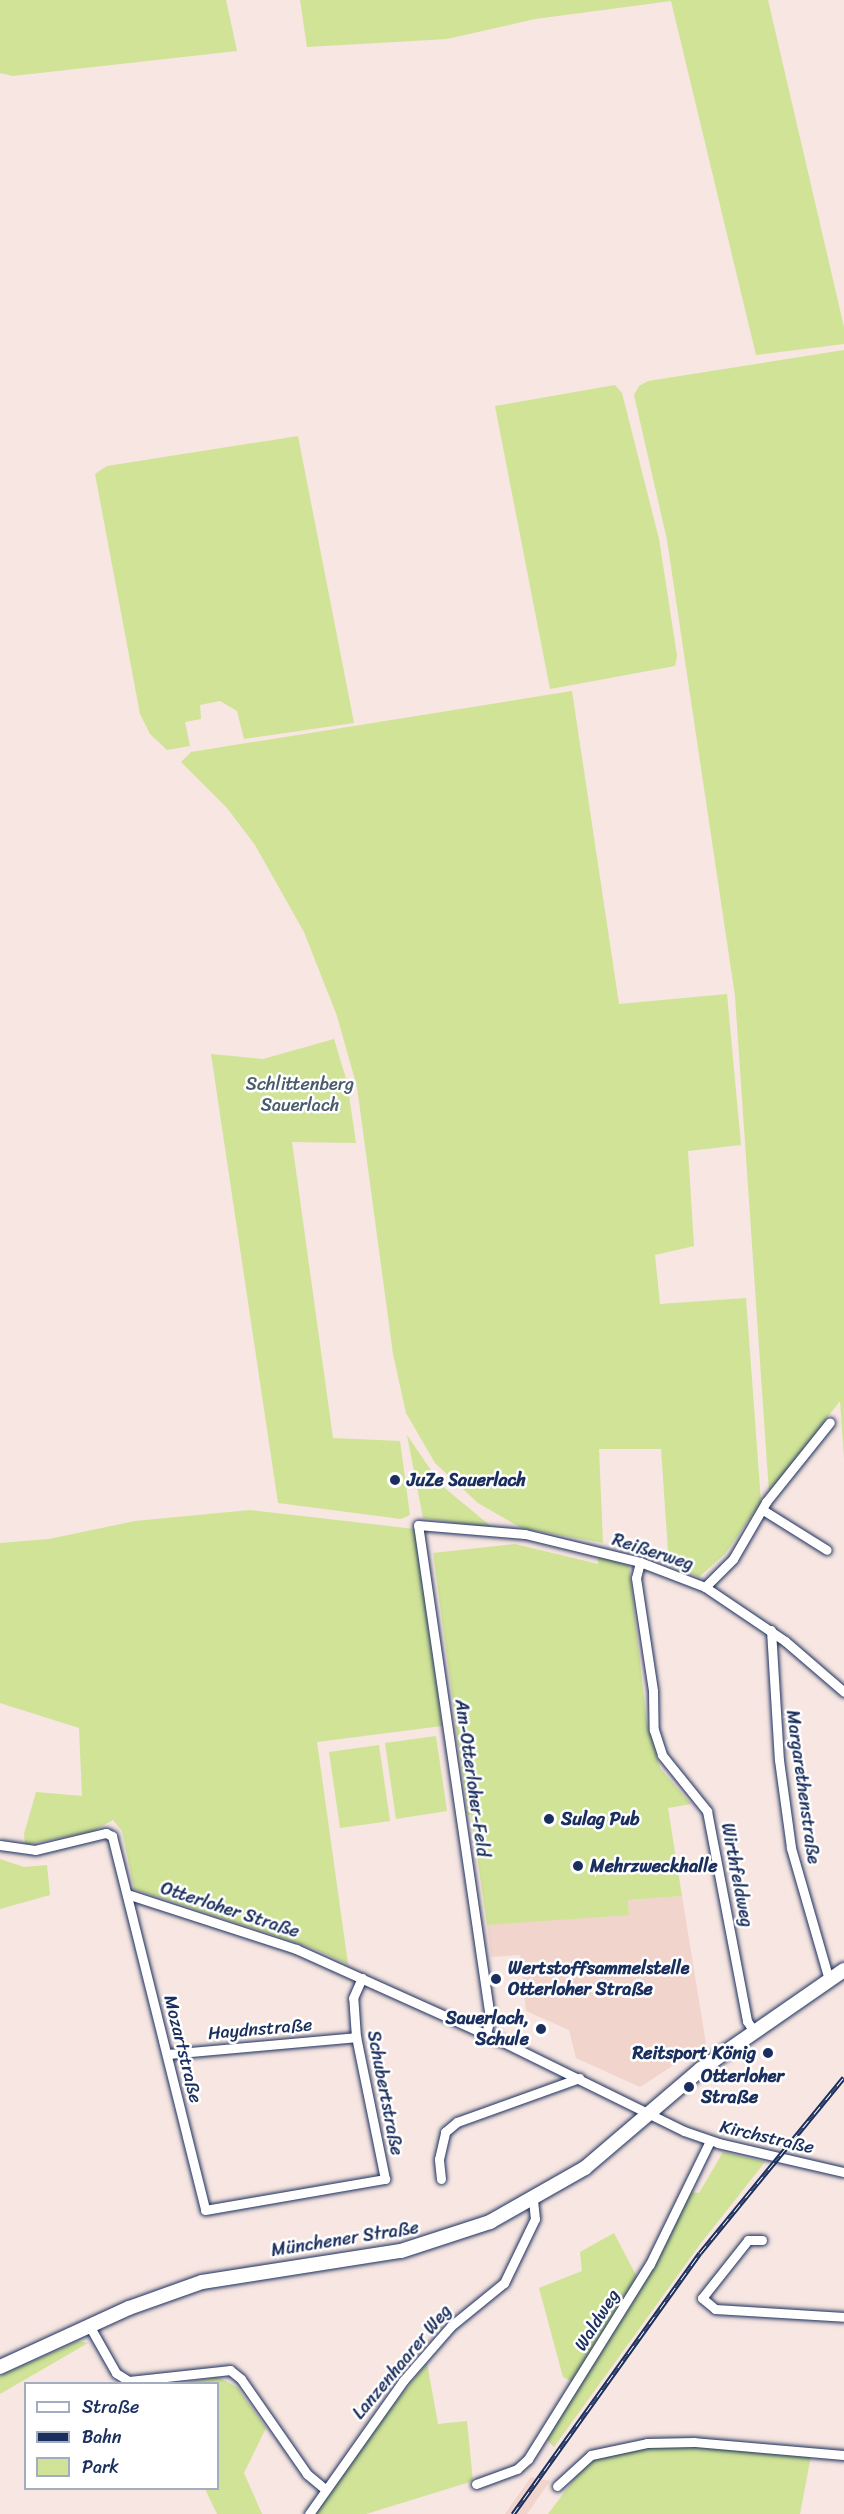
<!DOCTYPE html>
<html>
<head>
<meta charset="utf-8">
<style>
	body { margin:0 }
	#map { position:relative; width:844px; height:2514px; overflow:hidden; background:#f7e6e1; font-family:Sriracha,sans-serif }
	div>[style] { position:absolute }
	.built>* { inset:0; background:#f1d4cc }
	.green>* { inset:0; background:#d0e397 }
	.roads { filter:drop-shadow(0 0 2px #1b2f5e) drop-shadow(0 0 2px #1b2f5e) }
	.street>* { height:9px; margin:-4.5px; padding:0 4.5px; transform-origin:4.5px; border-radius:4.5px; background:#fff }
	.secondary>* { height:14px; margin:-7px; padding:0 7px; transform-origin:7px; border-radius:7px; background:#fff }
	.rail>* { height:5px; margin-top:-2.5px; transform-origin:0; background:repeating-linear-gradient(90deg,#fff 0 9px,#1b2f5e 0 18px); box-sizing:border-box; border-block:2px solid #1b2f5e }
	.dots>* { width:16px; height:16px; translate:-50% -50%; box-sizing:border-box; border:3px solid #fff; border-radius:50% }
	span { translate:-50% -50%; white-space:nowrap; text-align:center; line-height:1.15; -webkit-text-stroke:5px #fff; paint-order:stroke }
	.park-label { font-size:18px; color:#485c6c }
	.poi-label { font-size:18px; color:#1b2f5e; font-weight:700 }
	.left { translate:0 -50%; text-align:left }
	.right { translate:-100% -50%; text-align:right }
	.street-label { font-size:18px; color:#1b2f5e }
	.legend { position:absolute; left:24px; top:2382px; width:195px; height:108px; box-sizing:border-box; background:#fff; border:2px solid #a4acbf; margin:0; padding:8px 10px; list-style:none; font-size:18px; color:#1b2f5e }
	.legend li { display:flex; align-items:center; gap:12px; height:30px }
	.legend b { width:30px; border:2px solid #a4acbf }
</style>
</head>
<body>
<div id="map">
	<div class="built">
		<div style="clip-path:polygon(682px 1896px,706px 2044px,640px 2087px,576px 2058px,569px 2030px,526px 2011px,520px 1955px,491px 1957px,487px 1925px,629px 1914px,628px 1900px)"></div>
		<div style="clip-path:polygon(531px 2477px,550px 2481px,527px 2514px,505px 2514px)"></div>
	</div>
	<div class="green">
		<div style="clip-path:polygon(0 0,226px 0,237px 51px,13px 76px,0 73px)"></div>
		<div style="clip-path:polygon(300px 0,768px 0,844px 327px,844px 344px,756px 355px,671px 1px,535px 19px,447px 39px,307px 47px)"></div>
		<div style="clip-path:polygon(844px 350px,844px 1459px,840px 1401px,769px 1493px,735px 996px,667px 540px,634px 395px,639px 386px,648px 381px)"></div>
		<div style="clip-path:polygon(615px 385px,622px 393px,659px 539px,677px 656px,675px 666px,550px 689px,495px 406px)"></div>
		<div style="clip-path:polygon(298px 436px,354px 723px,244px 739px,237px 711px,220px 701px,200px 705px,201px 719px,185px 722px,190px 746px,167px 750px,150px 734px,140px 714px,95px 474px,107px 466px)"></div>
		<div style="clip-path:polygon(572px 691px,619px 1004px,727px 994px,741px 1145px,688px 1151px,694px 1246px,655px 1255px,660px 1304px,746px 1298px,761px 1502px,725px 1554px,699px 1577px,669px 1565px,661px 1449px,599px 1449px,603px 1543px,521px 1528px,478px 1503px,435px 1463px,406px 1413px,393px 1354px,357px 1087px,337px 1016px,304px 932px,255px 845px,227px 808px,181px 762px,191px 752px)"></div>
		<div style="clip-path:polygon(334px 1039px,347px 1082px,356px 1143px,292px 1142px,333px 1438px,400px 1441px,410px 1515px,401px 1519px,278px 1503px,211px 1054px,263px 1059px)"></div>
		<div style="clip-path:polygon(407px 1435px,441px 1485px,493px 1528px,423px 1518px)"></div>
		<div style="clip-path:polygon(250px 1510px,415px 1529px,442px 1726px,317px 1742px,348px 1964px,312px 1948px,134px 1889px,122px 1831px,113px 1820px,93px 1831px,25px 1845px,24px 1834px,36px 1792px,82px 1796px,79px 1728px,0 1703px,0 1543px,49px 1539px,135px 1521px)"></div>
		<div style="clip-path:polygon(515px 1544px,598px 1564px,598px 1556px,629px 1566px,647px 1723px,660px 1768px,691px 1804px,668px 1808px,682px 1896px,628px 1900px,629px 1915px,487px 1925px,471px 1815px,468px 1815px,433px 1553px)"></div>
		<div style="clip-path:polygon(436px 1736px,447px 1811px,396px 1819px,385px 1743px)"></div>
		<div style="clip-path:polygon(379px 1745px,390px 1821px,340px 1828px,329px 1752px)"></div>
		<div style="clip-path:polygon(0 1859px,24px 1867px,47px 1865px,50px 1895px,0 1909px)"></div>
		<div style="clip-path:polygon(723px 2152px,765px 2162px,701px 2243px,554px 2447px,547px 2440px,672px 2231px,690px 2192px,699px 2193px)"></div>
		<div style="clip-path:polygon(614px 2233px,637px 2277px,573px 2382px,563px 2377px,539px 2288px,582px 2271px,580px 2252px)"></div>
		<div style="clip-path:polygon(78px 2341px,88px 2343px,0 2394px,0 2376px)"></div>
		<div style="clip-path:polygon(427px 2363px,438px 2424px,467px 2421px,473px 2481px,366px 2514px,312px 2514px,354px 2454px)"></div>
		<div style="clip-path:polygon(218px 2377px,237px 2387px,266px 2428px,244px 2473px,262px 2514px,217px 2514px,205px 2489px,218px 2488px,218px 2384px,180px 2383px)"></div>
		<div style="clip-path:polygon(688px 2446px,811px 2456px,800px 2514px,548px 2514px,587px 2462px,637px 2448px)"></div>
	</div>
	<div class="roads">
		<div class="street">
			<div style="left:763px;top:1510px;width:75px;rotate:32deg"></div>
			<div style="left:640px;top:1562px;width:16px;rotate:104deg"></div>
			<div style="left:636px;top:1578px;width:114px;rotate:81.4deg"></div>
			<div style="left:653px;top:1691px;width:39px;rotate:89deg"></div>
			<div style="left:654px;top:1730px;width:26px;rotate:72deg"></div>
			<div style="left:662px;top:1755px;width:72px;rotate:51.2deg"></div>
			<div style="left:707px;top:1811px;width:214px;rotate:79.2deg"></div>
			<div style="left:747px;top:2021px;width:11px;rotate:56deg"></div>
			<div style="left:705px;top:1587px;width:40px;rotate:-45deg"></div>
			<div style="left:733px;top:1559px;width:66px;rotate:-59.9deg"></div>
			<div style="left:766px;top:1502px;width:102px;rotate:-51.3deg"></div>
			<div style="left:771px;top:1630px;width:130px;rotate:86.5deg"></div>
			<div style="left:779px;top:1760px;width:89px;rotate:82.2deg"></div>
			<div style="left:791px;top:1848px;width:137px;rotate:73.9deg"></div>
			<div style="left:0;top:1845px;width:35px;rotate:8deg"></div>
			<div style="left:35px;top:1850px;width:73px;rotate:-13.5deg"></div>
			<div style="left:106px;top:1833px;width:7px;rotate:27deg"></div>
			<div style="left:112px;top:1836px;width:385px;rotate:76deg"></div>
			<div style="left:205px;top:2210px;width:183px;rotate:-9.8deg"></div>
			<div style="left:385px;top:2179px;width:145px;rotate:-101.5deg"></div>
			<div style="left:356px;top:2037px;width:39px;rotate:-94deg"></div>
			<div style="left:353px;top:1998px;width:22px;rotate:-66deg"></div>
			<div style="left:130px;top:1895px;width:175px;rotate:18deg"></div>
			<div style="left:296px;top:1949px;width:225px;rotate:24.2deg"></div>
			<div style="left:501px;top:2041px;width:204px;rotate:26.2deg"></div>
			<div style="left:684px;top:2131px;width:36px;rotate:19deg"></div>
			<div style="left:718px;top:2143px;width:129px;rotate:13deg"></div>
			<div style="left:486px;top:2034px;width:16px;rotate:-76deg"></div>
			<div style="left:490px;top:2018px;width:498px;rotate:-98.3deg"></div>
			<div style="left:418px;top:1525px;width:107px;rotate:4.8deg"></div>
			<div style="left:525px;top:1534px;width:118px;rotate:13.7deg"></div>
			<div style="left:640px;top:1562px;width:70px;rotate:21deg"></div>
			<div style="left:705px;top:1587px;width:97px;rotate:34deg"></div>
			<div style="left:785px;top:1641px;width:78px;rotate:40.8deg"></div>
			<div style="left:167px;top:2054px;width:190px;rotate:-5.1deg"></div>
			<div style="left:441px;top:2179px;width:20px;rotate:-96deg"></div>
			<div style="left:439px;top:2159px;width:28px;rotate:-77deg"></div>
			<div style="left:445px;top:2132px;width:16px;rotate:-40deg"></div>
			<div style="left:457px;top:2122px;width:130px;rotate:-19.8deg"></div>
			<div style="left:762px;top:2240px;width:14px;rotate:180deg"></div>
			<div style="left:748px;top:2240px;width:74px;rotate:128.4deg"></div>
			<div style="left:702px;top:2298px;width:17px;rotate:40deg"></div>
			<div style="left:715px;top:2309px;width:129px;rotate:3.5deg"></div>
			<div style="left:90px;top:2327px;width:53px;rotate:60.5deg"></div>
			<div style="left:116px;top:2373px;width:15px;rotate:32deg"></div>
			<div style="left:129px;top:2381px;width:102px;rotate:-6.2deg"></div>
			<div style="left:230px;top:2370px;width:14px;rotate:39deg"></div>
			<div style="left:241px;top:2379px;width:116px;rotate:55.2deg"></div>
			<div style="left:307px;top:2474px;width:23px;rotate:40deg"></div>
			<div style="left:476px;top:2484px;width:44px;rotate:-20.1deg"></div>
			<div style="left:517px;top:2469px;width:15px;rotate:-42deg"></div>
			<div style="left:528px;top:2459px;width:230px;rotate:-58deg"></div>
			<div style="left:650px;top:2264px;width:137px;rotate:-64deg"></div>
			<div style="left:557px;top:2486px;width:46px;rotate:-42.4deg"></div>
			<div style="left:591px;top:2455px;width:57px;rotate:-12.1deg"></div>
			<div style="left:647px;top:2443px;width:47px;rotate:-1.2deg"></div>
			<div style="left:694px;top:2442px;width:151px;rotate:5deg"></div>
			<div style="left:309px;top:2514px;width:163px;rotate:-54.7deg"></div>
			<div style="left:403px;top:2381px;width:73px;rotate:-48.9deg"></div>
			<div style="left:451px;top:2326px;width:68px;rotate:-39.1deg"></div>
			<div style="left:504px;top:2283px;width:71px;rotate:-64.2deg"></div>
			<div style="left:535px;top:2219px;width:19px;rotate:-96deg"></div>
		</div>
		<div class="secondary">
			<div style="left:0;top:2367px;width:142px;rotate:-24.6deg"></div>
			<div style="left:129px;top:2308px;width:77px;rotate:-19.6deg"></div>
			<div style="left:202px;top:2282px;width:201px;rotate:-8.9deg"></div>
			<div style="left:401px;top:2251px;width:94px;rotate:-18deg"></div>
			<div style="left:490px;top:2222px;width:109px;rotate:-29.6deg"></div>
			<div style="left:585px;top:2168px;width:153px;rotate:-40.5deg"></div>
			<div style="left:701px;top:2069px;width:174px;rotate:-34.7deg"></div>
		</div>
	</div>
	<div class="rail">
		<div style="left:513px;top:2514px;width:321px;rotate:-54.4deg"></div>
		<div style="left:700px;top:2253px;width:227px;rotate:-50.7deg"></div>
	</div>
	<div class="dots">
		<div style="left:395px;top:1480px;background:#1b2f5e"></div>
		<div style="left:549px;top:1819px;background:#1b2f5e"></div>
		<div style="left:578px;top:1866px;background:#1b2f5e"></div>
		<div style="left:496px;top:1979px;background:#1b2f5e"></div>
		<div style="left:541px;top:2029px;background:#1b2f5e"></div>
		<div style="left:768px;top:2053px;background:#1b2f5e"></div>
		<div style="left:689px;top:2087px;background:#1b2f5e"></div>
	</div>
	<div class="park-label">
		<span style="left:300px;top:1095px">Schlittenberg<br>Sauerlach</span>
	</div>
	<div class="poi-label">
		<span class="left" style="left:407px;top:1480px">JuZe Sauerlach</span>
		<span class="left" style="left:561px;top:1819px">Sulag Pub</span>
		<span class="left" style="left:590px;top:1866px">Mehrzweckhalle</span>
		<span class="left" style="left:508px;top:1979px">Wertstoffsammelstelle<br>Otterloher Straße</span>
		<span class="right" style="left:529px;top:2029px">Sauerlach,<br>Schule</span>
		<span class="right" style="left:756px;top:2053px">Reitsport König</span>
		<span class="left" style="left:701px;top:2087px">Otterloher<br>Straße</span>
	</div>
	<div class="street-label">
		<span style="left:653px;top:1552px;rotate:18deg">Reißerweg</span>
		<span style="left:472px;top:1778px;rotate:82deg">Am-Otterloher-Feld</span>
		<span style="left:803px;top:1787px;rotate:82deg">Margarethenstraße</span>
		<span style="left:737px;top:1875px;rotate:79deg">Wirthfeldweg</span>
		<span style="left:230px;top:1910px;rotate:18deg">Otterloher Straße</span>
		<span style="left:260px;top:2029px;rotate:-5deg">Haydnstraße</span>
		<span style="left:183px;top:2049px;rotate:76deg">Mozartstraße</span>
		<span style="left:385px;top:2093px;rotate:79deg">Schubertstraße</span>
		<span style="left:767px;top:2137px;rotate:13deg">Kirchstraße</span>
		<span style="left:345px;top:2239px;rotate:-9deg">Münchener Straße</span>
		<span style="left:597px;top:2320px;rotate:-58deg">Waldweg</span>
		<span style="left:402px;top:2362px;rotate:-50deg">Lanzenhaarer Weg</span>
	</div>
	<ul class="legend">
	<li><b style="height:8px;background:#fff"></b>Straße</li>
	<li><b style="height:8px;background:#1b2f5e"></b>Bahn</li>
	<li><b style="height:16px;background:#d0e397"></b>Park</li>
	</ul>
</div>
</body>
</html>
